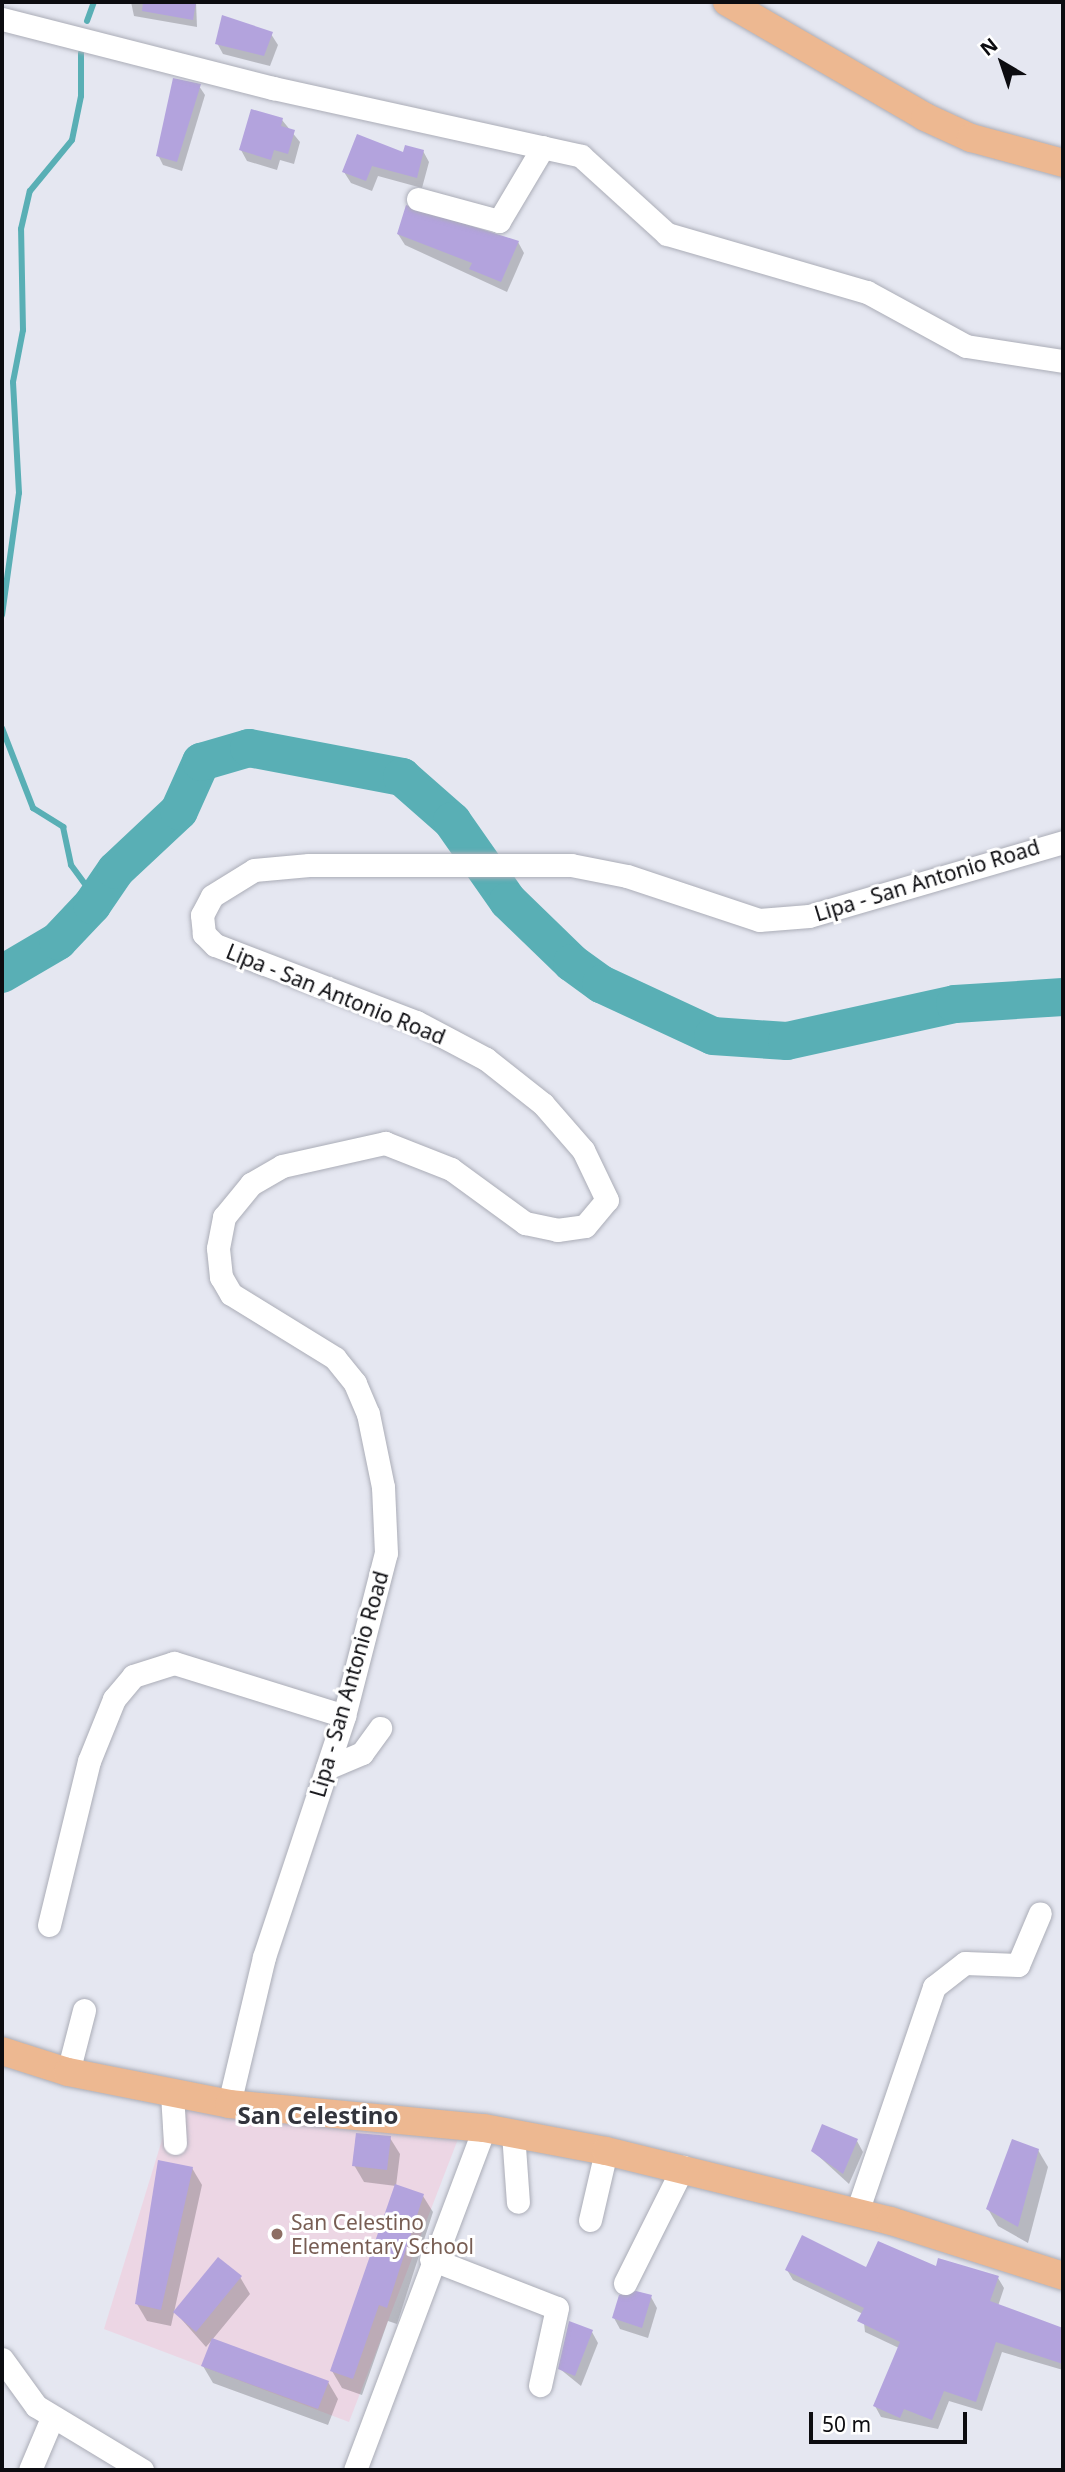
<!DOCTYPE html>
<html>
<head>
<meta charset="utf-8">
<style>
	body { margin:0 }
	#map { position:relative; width:1065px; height:2472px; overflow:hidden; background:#e5e7f1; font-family:"Noto Sans",sans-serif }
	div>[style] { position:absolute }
	.education>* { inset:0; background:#ecd6e4 }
	.shadow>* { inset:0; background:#0003 }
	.stream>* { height:6px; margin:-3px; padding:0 3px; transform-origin:3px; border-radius:3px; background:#59afb5 }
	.river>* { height:38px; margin:-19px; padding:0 19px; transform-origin:19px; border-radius:19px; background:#59afb5 }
	.building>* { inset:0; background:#b3a3dd }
	.roads { filter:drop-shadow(0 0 2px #abadb7) drop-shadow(0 0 2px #abadb7) }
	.minor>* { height:23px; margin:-11.5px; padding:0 11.5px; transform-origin:11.5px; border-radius:11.5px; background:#fff }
	.major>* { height:28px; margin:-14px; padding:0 14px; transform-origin:14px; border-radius:14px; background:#edb891 }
	.dots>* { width:19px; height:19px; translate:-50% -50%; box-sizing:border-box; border:4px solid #fff; border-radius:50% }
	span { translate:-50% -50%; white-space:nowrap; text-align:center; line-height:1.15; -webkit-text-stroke:6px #fff; paint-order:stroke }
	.street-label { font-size:21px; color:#0c0c10 }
	.education-label { font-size:21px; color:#785e54 }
	.left { translate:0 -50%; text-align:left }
	.quarter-label { font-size:24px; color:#33353d; font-weight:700 }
	.frame { position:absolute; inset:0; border:4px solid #0c0c10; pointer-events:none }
	.north { position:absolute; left:967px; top:28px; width:70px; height:70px; -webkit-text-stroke:5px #fff; paint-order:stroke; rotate:321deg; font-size:19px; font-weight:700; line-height:28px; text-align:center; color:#0c0c10 }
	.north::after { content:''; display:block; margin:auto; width:24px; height:32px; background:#0c0c10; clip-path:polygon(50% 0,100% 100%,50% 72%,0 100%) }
	.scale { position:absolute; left:809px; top:2412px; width:158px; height:32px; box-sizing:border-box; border:4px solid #0c0c10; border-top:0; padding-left:9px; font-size:21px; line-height:24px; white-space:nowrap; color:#0c0c10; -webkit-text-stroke:5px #fff; paint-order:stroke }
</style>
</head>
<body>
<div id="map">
	<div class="education">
		<div style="clip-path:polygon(173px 2104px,458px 2139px,349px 2422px,104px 2329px)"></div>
	</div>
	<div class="shadow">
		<div style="clip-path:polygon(131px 2px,196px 2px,197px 27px,134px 16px)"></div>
		<div style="clip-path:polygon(271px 34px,278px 45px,270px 66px,223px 54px,217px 43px)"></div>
		<div style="clip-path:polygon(199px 86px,205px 95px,182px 171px,163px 165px,158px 155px)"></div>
		<div style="clip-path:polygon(282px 120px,300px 142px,294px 164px,280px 160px,277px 170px,247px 161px,241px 150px)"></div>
		<div style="clip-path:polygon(423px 151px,429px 162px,422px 188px,378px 176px,372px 191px,351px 183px,344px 172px)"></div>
		<div style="clip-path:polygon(398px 234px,518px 242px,524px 253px,507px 292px,405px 245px)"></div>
		<div style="clip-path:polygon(390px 2138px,400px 2154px,396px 2186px,364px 2182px,354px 2165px)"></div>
		<div style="clip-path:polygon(857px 2141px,863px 2152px,849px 2184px,813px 2151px)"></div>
		<div style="clip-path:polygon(1038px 2150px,1048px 2167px,1028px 2243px,998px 2226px,988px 2209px)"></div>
		<div style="clip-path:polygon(192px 2168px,202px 2185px,171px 2326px,147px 2321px,137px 2304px)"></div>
		<div style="clip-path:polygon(423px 2196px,433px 2212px,397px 2324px,388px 2321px,362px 2395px,342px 2388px,332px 2371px)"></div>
		<div style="clip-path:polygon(936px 2268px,998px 2278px,1004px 2288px,998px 2306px,1063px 2330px,1063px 2370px,1002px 2352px,982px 2411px,949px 2401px,938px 2429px,881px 2417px,875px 2406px,899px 2348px,865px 2332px,863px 2314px,793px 2280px,787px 2270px)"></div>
		<div style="clip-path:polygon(240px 2277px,250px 2294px,212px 2340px,328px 2382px,338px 2399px,328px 2425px,213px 2383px,203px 2366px,212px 2340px,206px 2347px,175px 2312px)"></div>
		<div style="clip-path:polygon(651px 2297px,657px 2308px,648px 2338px,620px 2329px,614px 2318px)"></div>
		<div style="clip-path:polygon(592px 2332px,598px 2343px,581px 2386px,560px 2369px)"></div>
	</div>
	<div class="stream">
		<div style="left:87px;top:21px;width:20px;rotate:-70deg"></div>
		<div style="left:2px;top:615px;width:123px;rotate:-82.1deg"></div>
		<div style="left:19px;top:493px;width:111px;rotate:-93.1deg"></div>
		<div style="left:13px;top:382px;width:53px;rotate:-79.1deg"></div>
		<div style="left:23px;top:330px;width:101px;rotate:-91.1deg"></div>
		<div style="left:21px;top:229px;width:39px;rotate:-77deg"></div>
		<div style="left:30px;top:191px;width:66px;rotate:-50.5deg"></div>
		<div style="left:72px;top:140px;width:45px;rotate:-78.4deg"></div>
		<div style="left:81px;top:96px;width:43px;rotate:-90deg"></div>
		<div style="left:2px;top:728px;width:86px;rotate:68.8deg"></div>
		<div style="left:33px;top:808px;width:36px;rotate:32deg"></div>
		<div style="left:63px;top:827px;width:39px;rotate:78deg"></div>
		<div style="left:71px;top:865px;width:42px;rotate:53.7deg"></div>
	</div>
	<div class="river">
		<div style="left:2px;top:974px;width:65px;rotate:-30.5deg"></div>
		<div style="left:58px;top:941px;width:50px;rotate:-46.6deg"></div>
		<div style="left:92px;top:905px;width:42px;rotate:-55.6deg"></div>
		<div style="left:116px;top:870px;width:86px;rotate:-43.1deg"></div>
		<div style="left:179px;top:811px;width:54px;rotate:-65.8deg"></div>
		<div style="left:201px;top:762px;width:50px;rotate:-16.3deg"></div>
		<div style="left:249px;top:748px;width:156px;rotate:10.7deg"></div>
		<div style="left:402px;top:777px;width:67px;rotate:41.3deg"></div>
		<div style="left:452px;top:821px;width:98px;rotate:55deg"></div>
		<div style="left:508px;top:901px;width:89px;rotate:44.1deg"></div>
		<div style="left:572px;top:963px;width:36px;rotate:36deg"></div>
		<div style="left:601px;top:984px;width:123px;rotate:24.9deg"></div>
		<div style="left:713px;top:1036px;width:74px;rotate:3.9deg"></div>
		<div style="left:787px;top:1041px;width:172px;rotate:-12.4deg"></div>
		<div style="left:955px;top:1004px;width:108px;rotate:-3.7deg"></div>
	</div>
	<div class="building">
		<div style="clip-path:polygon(143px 2px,196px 2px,193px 20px,142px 11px)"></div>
		<div style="clip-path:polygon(222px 15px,273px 32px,264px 56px,215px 44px)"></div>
		<div style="clip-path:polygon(173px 78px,201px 84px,177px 162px,156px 156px)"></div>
		<div style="clip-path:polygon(251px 109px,283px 118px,281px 126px,295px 130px,288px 154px,274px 150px,271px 160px,239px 150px)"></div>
		<div style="clip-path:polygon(357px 134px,403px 152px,405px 145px,424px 150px,417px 178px,372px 166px,366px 181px,342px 172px)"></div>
		<div style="clip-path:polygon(406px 205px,519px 241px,501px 282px,469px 269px,472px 263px,397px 234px)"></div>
		<div style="clip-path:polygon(822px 2124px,858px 2139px,843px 2174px,811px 2151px)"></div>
		<div style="clip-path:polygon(356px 2133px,391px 2136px,387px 2170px,352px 2166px)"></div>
		<div style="clip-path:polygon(1012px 2139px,1039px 2149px,1018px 2227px,986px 2209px)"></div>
		<div style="clip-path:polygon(158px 2160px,193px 2167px,161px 2310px,135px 2304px)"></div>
		<div style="clip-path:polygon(395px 2184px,424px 2194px,387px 2308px,379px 2305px,353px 2379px,330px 2371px)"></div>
		<div style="clip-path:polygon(802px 2235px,866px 2267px,878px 2241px,936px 2266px,938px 2258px,999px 2276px,990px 2301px,1063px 2328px,1063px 2364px,996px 2342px,976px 2402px,944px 2391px,932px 2420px,904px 2409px,900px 2418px,873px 2406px,900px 2342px,857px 2321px,864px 2308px,785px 2270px)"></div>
		<div style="clip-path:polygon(218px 2257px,242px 2276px,196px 2332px,173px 2312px)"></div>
		<div style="clip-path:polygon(636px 2291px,652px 2295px,642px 2328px,612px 2318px,619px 2295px)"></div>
		<div style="clip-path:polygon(569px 2321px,593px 2330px,575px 2376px,558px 2369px)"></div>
		<div style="clip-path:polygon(212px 2338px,329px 2381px,318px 2409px,201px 2366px)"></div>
	</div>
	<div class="roads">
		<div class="minor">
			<div style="left:2px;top:19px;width:280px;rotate:14.3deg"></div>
			<div style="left:273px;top:88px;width:315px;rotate:12.4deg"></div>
			<div style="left:581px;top:156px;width:116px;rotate:42.2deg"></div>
			<div style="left:667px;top:234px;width:208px;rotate:16.2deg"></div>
			<div style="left:867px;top:292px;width:113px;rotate:28.6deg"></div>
			<div style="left:966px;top:346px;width:98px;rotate:8.8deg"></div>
			<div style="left:418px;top:199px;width:84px;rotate:15.2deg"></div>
			<div style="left:499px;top:221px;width:86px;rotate:-59.3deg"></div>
			<div style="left:327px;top:1768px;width:38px;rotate:-23deg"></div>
			<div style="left:362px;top:1753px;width:31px;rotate:-54deg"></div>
			<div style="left:49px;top:1925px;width:169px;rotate:-76.3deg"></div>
			<div style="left:89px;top:1761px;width:67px;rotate:-68deg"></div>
			<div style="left:114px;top:1699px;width:30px;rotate:-50deg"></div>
			<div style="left:133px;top:1676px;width:43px;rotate:-17.6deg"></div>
			<div style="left:174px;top:1663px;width:178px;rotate:17.3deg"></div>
			<div style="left:68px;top:2072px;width:64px;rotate:-75.5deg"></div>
			<div style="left:172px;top:2093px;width:50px;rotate:86.6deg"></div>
			<div style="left:229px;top:2104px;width:151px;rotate:-76.6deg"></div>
			<div style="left:264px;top:1957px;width:254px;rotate:-71.6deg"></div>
			<div style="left:344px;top:1716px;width:168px;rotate:-75.6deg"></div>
			<div style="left:386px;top:1553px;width:66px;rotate:-92.6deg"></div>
			<div style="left:383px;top:1487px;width:75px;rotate:-101.6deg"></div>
			<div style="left:368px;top:1414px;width:34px;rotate:-113deg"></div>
			<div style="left:355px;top:1383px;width:32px;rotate:-129deg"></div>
			<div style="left:335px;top:1358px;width:122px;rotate:-148.4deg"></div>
			<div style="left:231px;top:1294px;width:20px;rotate:-120deg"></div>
			<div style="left:221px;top:1277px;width:29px;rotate:-96deg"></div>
			<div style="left:218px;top:1248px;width:32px;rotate:-79deg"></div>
			<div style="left:224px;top:1217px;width:43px;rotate:-50.7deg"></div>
			<div style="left:251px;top:1184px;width:36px;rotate:-30deg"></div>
			<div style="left:282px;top:1166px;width:106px;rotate:-12.6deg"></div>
			<div style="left:385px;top:1143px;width:71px;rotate:21.5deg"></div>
			<div style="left:451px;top:1169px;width:92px;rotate:36.1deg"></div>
			<div style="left:525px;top:1223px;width:33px;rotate:12deg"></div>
			<div style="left:557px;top:1230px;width:28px;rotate:-8deg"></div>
			<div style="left:585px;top:1226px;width:34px;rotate:-50deg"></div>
			<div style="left:607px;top:1200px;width:55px;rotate:-115.6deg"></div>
			<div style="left:583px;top:1150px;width:61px;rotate:-131deg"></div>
			<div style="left:543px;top:1104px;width:73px;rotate:-141.7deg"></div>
			<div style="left:486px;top:1059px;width:79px;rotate:-152.1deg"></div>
			<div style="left:416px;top:1022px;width:215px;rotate:-159deg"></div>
			<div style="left:215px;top:945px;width:16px;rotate:-135deg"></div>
			<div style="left:204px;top:934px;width:19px;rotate:-96deg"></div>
			<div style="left:202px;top:915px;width:21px;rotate:-62deg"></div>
			<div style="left:212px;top:896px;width:49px;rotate:-31.8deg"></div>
			<div style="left:254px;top:870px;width:55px;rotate:-5.2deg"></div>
			<div style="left:309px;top:865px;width:262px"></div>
			<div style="left:571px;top:865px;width:57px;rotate:11.1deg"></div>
			<div style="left:627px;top:876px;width:139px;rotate:18.4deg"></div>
			<div style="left:759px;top:920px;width:50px;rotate:-4.6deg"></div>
			<div style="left:809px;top:916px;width:265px;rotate:-16.2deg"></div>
			<div style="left:513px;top:2133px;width:69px;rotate:85.9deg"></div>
			<div style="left:857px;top:2212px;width:238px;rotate:-71.1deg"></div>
			<div style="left:934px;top:1987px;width:39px;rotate:-38deg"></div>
			<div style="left:965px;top:1963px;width:53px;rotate:2.2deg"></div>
			<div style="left:1018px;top:1965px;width:56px;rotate:-67.1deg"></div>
			<div style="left:590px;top:2220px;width:71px;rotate:-76.9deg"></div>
			<div style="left:431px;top:2259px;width:135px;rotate:21.3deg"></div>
			<div style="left:557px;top:2308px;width:79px;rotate:102.4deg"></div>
			<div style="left:625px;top:2283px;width:130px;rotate:-63.4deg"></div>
			<div style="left:2px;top:2359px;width:58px;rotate:54.1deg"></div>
			<div style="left:36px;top:2406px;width:124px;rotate:31.1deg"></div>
			<div style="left:30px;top:2470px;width:56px;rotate:-67.1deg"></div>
			<div style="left:355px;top:2470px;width:366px;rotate:-69.3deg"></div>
		</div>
		<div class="major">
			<div style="left:727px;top:2px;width:229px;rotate:30.1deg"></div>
			<div style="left:925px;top:117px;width:51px;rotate:24.5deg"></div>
			<div style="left:971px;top:138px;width:95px;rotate:15.2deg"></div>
			<div style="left:2px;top:2051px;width:69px;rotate:17.7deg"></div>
			<div style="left:68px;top:2072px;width:164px;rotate:11.2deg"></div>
			<div style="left:229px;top:2104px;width:256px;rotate:5.4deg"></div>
			<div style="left:484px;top:2128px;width:124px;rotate:10.7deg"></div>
			<div style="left:606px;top:2151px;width:293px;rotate:13.8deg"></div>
			<div style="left:891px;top:2221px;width:181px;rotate:17.7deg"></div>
		</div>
	</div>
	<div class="dots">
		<div style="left:277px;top:2234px;background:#8d6e63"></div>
	</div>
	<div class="street-label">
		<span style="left:927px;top:880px;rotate:-17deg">Lipa - San Antonio Road</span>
		<span style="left:336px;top:994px;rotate:22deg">Lipa - San Antonio Road</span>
		<span style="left:349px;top:1684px;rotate:-74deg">Lipa - San Antonio Road</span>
	</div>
	<div class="education-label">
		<span class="left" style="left:291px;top:2234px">San Celestino<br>Elementary School</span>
	</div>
	<div class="quarter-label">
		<span style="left:318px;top:2115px">San Celestino</span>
	</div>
	<div class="frame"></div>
	<div class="north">N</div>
	<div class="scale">50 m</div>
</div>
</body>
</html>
